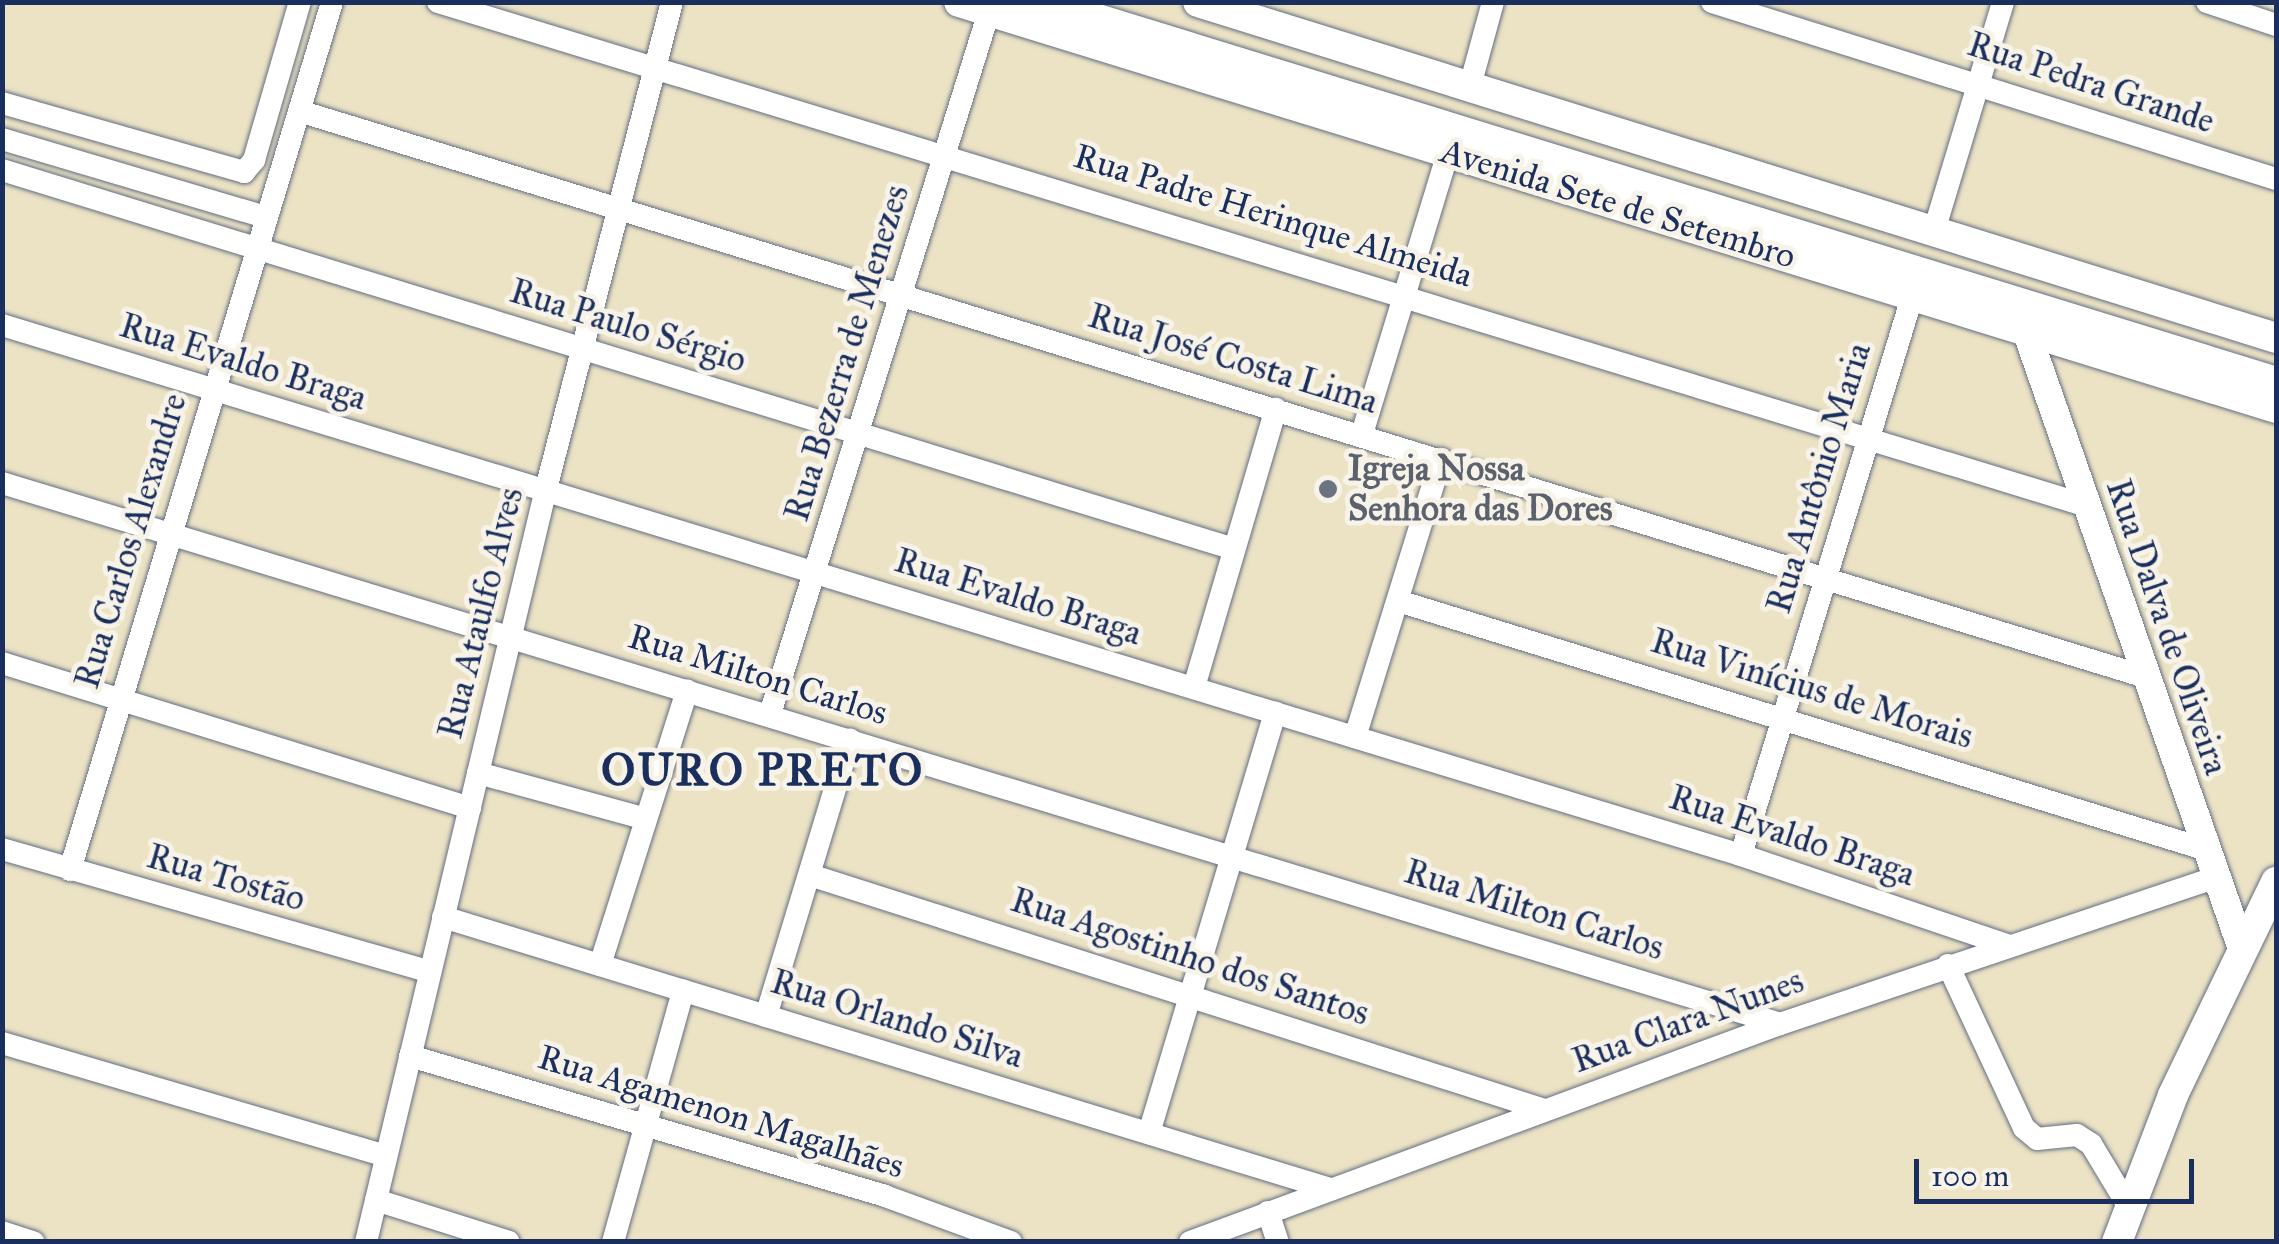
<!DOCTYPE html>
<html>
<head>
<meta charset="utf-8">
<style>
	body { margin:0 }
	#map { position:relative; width:2279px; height:1244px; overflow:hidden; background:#ece3c5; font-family:"IM FELL Great Primer",serif }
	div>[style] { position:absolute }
	.roads { filter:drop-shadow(0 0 2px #646e82) drop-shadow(0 0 2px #646e82) }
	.minor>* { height:22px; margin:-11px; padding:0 11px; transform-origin:11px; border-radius:11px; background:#fff }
	.tertiary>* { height:28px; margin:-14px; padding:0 14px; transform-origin:14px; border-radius:14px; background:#fff }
	.secondary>* { height:30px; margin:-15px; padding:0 15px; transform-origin:15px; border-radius:15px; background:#fff }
	.trunk>* { height:35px; margin:-17.5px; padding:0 17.5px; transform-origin:17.5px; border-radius:17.5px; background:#fff }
	.dots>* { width:28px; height:28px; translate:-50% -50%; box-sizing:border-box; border:5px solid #f7f3e8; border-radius:50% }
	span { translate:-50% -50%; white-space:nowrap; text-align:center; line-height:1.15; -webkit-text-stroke:10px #f7f3e8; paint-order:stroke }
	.street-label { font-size:35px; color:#1b2f5e }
	.worship-label { font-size:35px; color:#5b616d; font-weight:700 }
	.left { translate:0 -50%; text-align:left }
	.district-label { font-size:45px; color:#1b2f5e; font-weight:700; letter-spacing:2.5px }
	.frame { position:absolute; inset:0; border:5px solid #1b2f5e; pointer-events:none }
	.scale { position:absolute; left:1914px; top:1159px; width:280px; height:45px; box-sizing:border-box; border:5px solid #1b2f5e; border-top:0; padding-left:12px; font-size:30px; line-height:35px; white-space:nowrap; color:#1b2f5e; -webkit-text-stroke:8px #f7f3e8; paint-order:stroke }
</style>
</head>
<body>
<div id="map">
	<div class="roads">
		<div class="minor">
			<div style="left:438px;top:2px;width:1721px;rotate:16.99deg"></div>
			<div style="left:1712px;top:2px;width:591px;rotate:17.42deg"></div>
			<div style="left:2207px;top:2px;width:73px;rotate:18.4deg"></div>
			<div style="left:1470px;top:86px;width:87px;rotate:-74.7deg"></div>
			<div style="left:2px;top:103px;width:252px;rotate:15.9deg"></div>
			<div style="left:244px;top:172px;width:16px;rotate:-50deg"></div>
			<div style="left:254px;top:160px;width:165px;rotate:-73.8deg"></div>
			<div style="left:299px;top:111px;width:1932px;rotate:17.04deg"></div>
			<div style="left:2px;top:139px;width:275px;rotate:16.5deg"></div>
			<div style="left:2px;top:170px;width:1289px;rotate:17.1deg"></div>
			<div style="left:1934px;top:231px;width:239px;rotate:-73.2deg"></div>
			<div style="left:2px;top:325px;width:1818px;rotate:16.95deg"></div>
			<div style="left:1741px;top:855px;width:284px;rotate:18.7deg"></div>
			<div style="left:1362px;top:434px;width:294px;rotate:-73deg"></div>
			<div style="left:2px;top:483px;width:1858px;rotate:16.92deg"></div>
			<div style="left:1398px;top:601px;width:843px;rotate:17.1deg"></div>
			<div style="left:2px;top:663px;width:490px;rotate:17.2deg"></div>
			<div style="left:1194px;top:687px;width:290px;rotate:-73.6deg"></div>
			<div style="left:770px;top:714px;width:746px;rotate:-72.68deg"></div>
			<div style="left:1355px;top:737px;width:291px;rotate:-72.8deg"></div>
			<div style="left:478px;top:773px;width:174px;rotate:15.3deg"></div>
			<div style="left:2px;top:849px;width:445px;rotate:16deg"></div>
			<div style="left:1741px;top:855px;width:587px;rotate:-72.95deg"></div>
			<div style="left:70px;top:870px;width:907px;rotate:-73.2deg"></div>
			<div style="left:813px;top:876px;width:768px;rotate:17.73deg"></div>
			<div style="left:443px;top:917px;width:928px;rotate:17.05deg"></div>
			<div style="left:600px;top:965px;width:288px;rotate:-72.4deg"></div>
			<div style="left:1948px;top:965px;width:180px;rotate:65deg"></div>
			<div style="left:2024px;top:1128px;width:17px;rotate:40deg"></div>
			<div style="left:2037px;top:1139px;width:40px;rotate:-5.7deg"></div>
			<div style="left:2077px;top:1135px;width:17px;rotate:33deg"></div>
			<div style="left:2091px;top:1144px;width:76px;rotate:59deg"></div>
			<div style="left:766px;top:1016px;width:289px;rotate:-73.1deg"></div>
			<div style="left:2px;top:1043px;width:400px;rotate:16.4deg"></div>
			<div style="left:410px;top:1056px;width:495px;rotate:16.4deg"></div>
			<div style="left:885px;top:1196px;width:134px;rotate:20.1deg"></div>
			<div style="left:1149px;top:1133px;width:439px;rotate:-73.3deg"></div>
			<div style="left:376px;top:1200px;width:139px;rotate:17.5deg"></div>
			<div style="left:1268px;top:1212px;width:32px;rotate:72deg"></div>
			<div style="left:2px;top:1232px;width:33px;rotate:18deg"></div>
			<div style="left:366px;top:1242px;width:774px;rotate:-76.56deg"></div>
			<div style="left:546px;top:489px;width:503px;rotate:-75.49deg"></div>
			<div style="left:613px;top:1242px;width:261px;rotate:-74.4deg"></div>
			<div style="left:1190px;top:1242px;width:629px;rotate:-20.28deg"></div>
			<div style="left:1780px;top:1024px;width:459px;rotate:-18.6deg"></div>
		</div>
		<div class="tertiary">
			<div style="left:2026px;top:330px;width:652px;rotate:70.76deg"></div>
		</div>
		<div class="secondary">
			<div style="left:959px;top:2px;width:1378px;rotate:17.13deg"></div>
			<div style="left:1198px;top:2px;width:1129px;rotate:17.31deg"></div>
			<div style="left:2117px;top:1242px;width:157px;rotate:-69.1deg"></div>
			<div style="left:2173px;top:1095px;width:237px;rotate:-64.2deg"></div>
		</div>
		<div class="trunk">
			<div style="left:1035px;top:2px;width:1298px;rotate:17.11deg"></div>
		</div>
	</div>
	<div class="dots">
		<div style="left:1328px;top:489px;background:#6b7280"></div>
	</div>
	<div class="street-label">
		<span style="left:2091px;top:83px;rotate:18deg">Rua Pedra Grande</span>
		<span style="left:1618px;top:204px;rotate:17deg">Avenida Sete de Setembro</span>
		<span style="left:1273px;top:216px;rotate:17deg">Rua Padre Herinque Almeida</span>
		<span style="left:628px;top:326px;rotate:17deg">Rua Paulo Sérgio</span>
		<span style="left:847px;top:353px;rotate:-73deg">Rua Bezerra de Menezes</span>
		<span style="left:1233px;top:359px;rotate:17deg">Rua José Costa Lima</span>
		<span style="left:243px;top:362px;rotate:17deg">Rua Evaldo Braga</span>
		<span style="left:1819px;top:478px;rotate:-73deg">Rua Antônio Maria</span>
		<span style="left:131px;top:541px;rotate:-73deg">Rua Carlos Alexandre</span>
		<span style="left:1018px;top:597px;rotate:17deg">Rua Evaldo Braga</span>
		<span style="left:481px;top:613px;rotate:-76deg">Rua Ataulfo Alves</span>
		<span style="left:2167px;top:627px;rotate:71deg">Rua Dalva de Oliveira</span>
		<span style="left:758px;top:675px;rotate:17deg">Rua Milton Carlos</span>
		<span style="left:1812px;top:689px;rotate:17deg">Rua Vinícius de Morais</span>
		<span style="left:1792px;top:836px;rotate:18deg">Rua Evaldo Braga</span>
		<span style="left:226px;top:878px;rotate:16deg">Rua Tostão</span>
		<span style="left:1534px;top:910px;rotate:17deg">Rua Milton Carlos</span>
		<span style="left:1190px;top:957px;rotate:18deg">Rua Agostinho dos Santos</span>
		<span style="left:897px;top:1019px;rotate:17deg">Rua Orlando Silva</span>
		<span style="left:1688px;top:1021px;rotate:-20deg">Rua Clara Nunes</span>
		<span style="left:721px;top:1112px;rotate:17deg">Rua Agamenon Magalhães</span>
	</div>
	<div class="worship-label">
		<span class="left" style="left:1348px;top:489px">Igreja Nossa<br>Senhora das Dores</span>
	</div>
	<div class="district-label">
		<span style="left:763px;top:770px">OURO PRETO</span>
	</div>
	<div class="frame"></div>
	<div class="scale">100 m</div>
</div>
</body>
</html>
